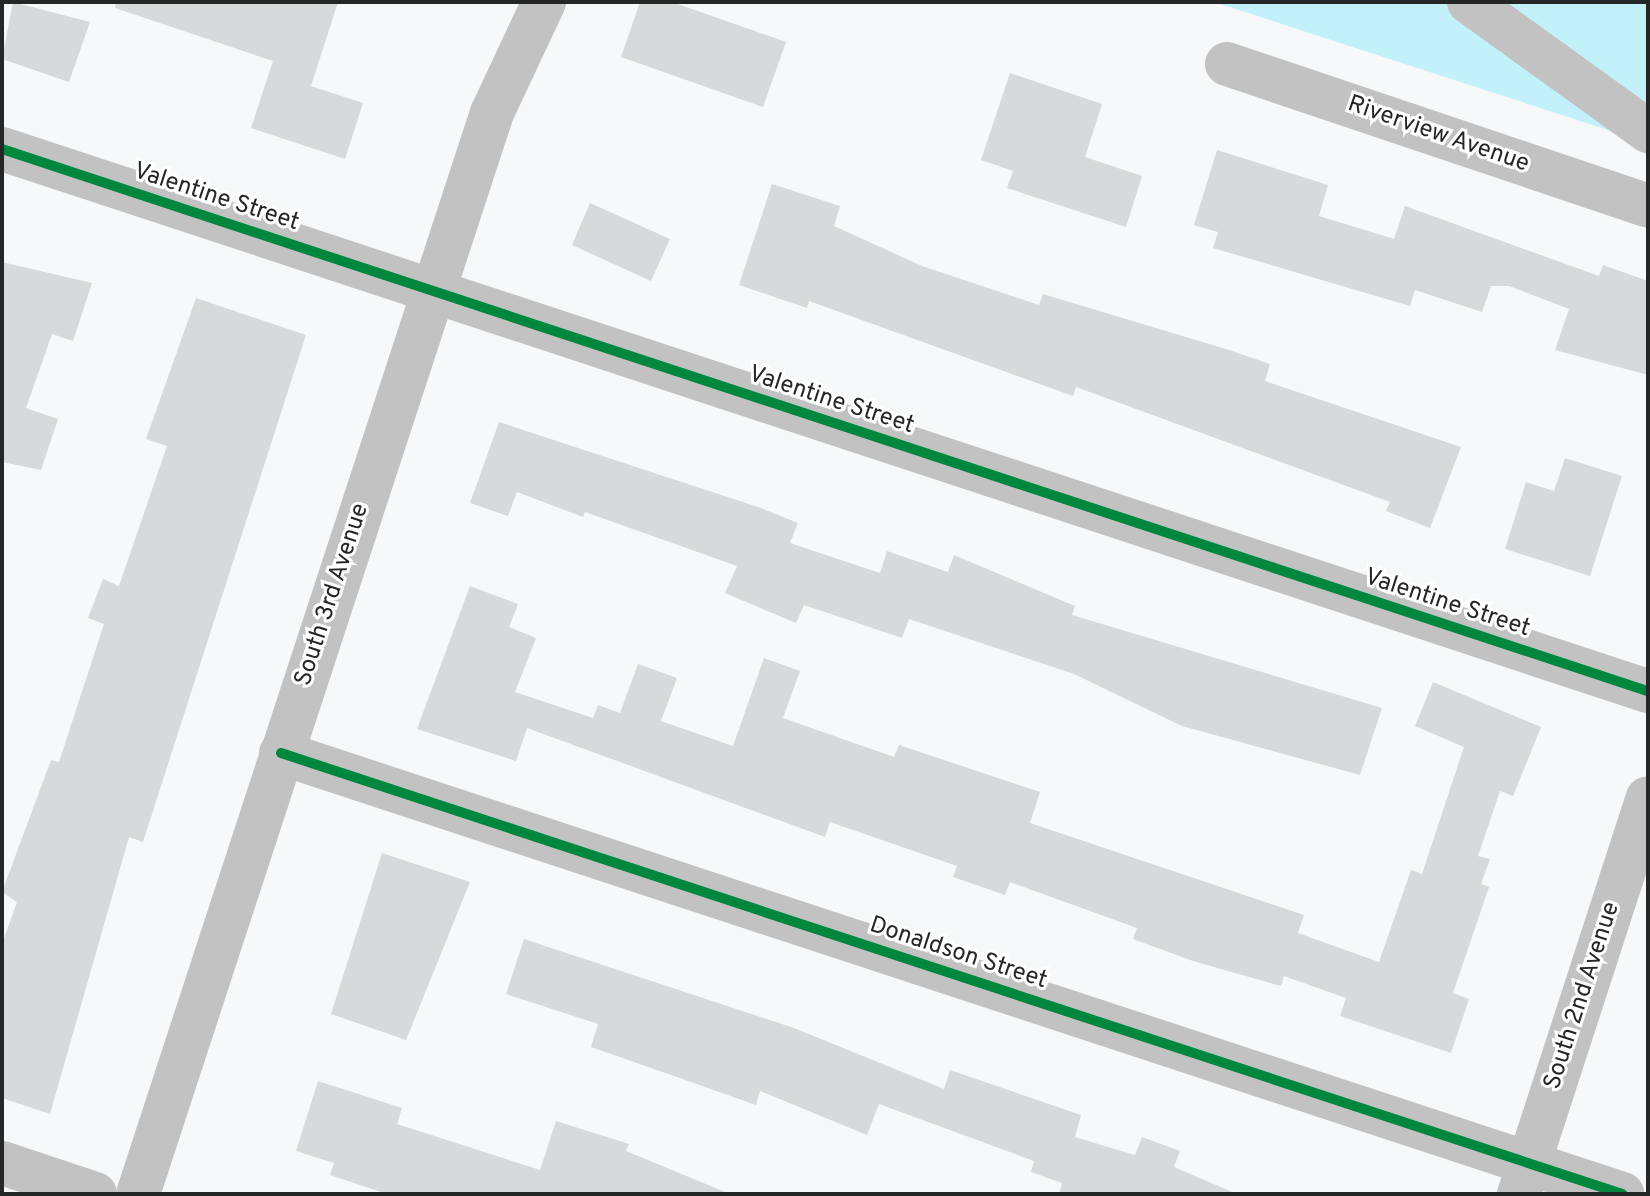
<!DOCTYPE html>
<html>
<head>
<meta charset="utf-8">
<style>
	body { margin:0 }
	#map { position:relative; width:1650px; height:1196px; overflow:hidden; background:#f6f8f9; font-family:Overpass,sans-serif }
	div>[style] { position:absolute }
	.green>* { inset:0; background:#c2f1fa }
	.building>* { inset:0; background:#d7d9da }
	.minor>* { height:44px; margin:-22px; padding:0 22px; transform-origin:22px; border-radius:22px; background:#c2c2c3 }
	.cycleway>* { height:10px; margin:-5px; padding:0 5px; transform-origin:5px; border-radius:5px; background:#00873e }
	span { translate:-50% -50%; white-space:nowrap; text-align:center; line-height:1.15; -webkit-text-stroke:6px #fff; paint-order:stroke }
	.street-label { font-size:24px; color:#252626 }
	.frame { position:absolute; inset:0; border:4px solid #252626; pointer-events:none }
</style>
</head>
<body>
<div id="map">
	<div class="green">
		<div style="clip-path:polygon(1214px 2px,1648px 2px,1648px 143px)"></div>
	</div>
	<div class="building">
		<div style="clip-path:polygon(13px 2px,90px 22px,69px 82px,2px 59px)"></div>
		<div style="clip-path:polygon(116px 2px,338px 2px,311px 86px,363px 103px,345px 159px,251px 128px,273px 61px,115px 8px)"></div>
		<div style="clip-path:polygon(640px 2px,672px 2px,786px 42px,763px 107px,621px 57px)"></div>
		<div style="clip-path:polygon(1010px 73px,1102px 104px,1085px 157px,1142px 176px,1126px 227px,1007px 188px,1013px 171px,981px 160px)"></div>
		<div style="clip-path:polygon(1217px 150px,1328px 185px,1319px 216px,1394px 239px,1405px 206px,1599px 276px,1603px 265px,1648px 281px,1648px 375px,1555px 350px,1569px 309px,1509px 286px,1491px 286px,1482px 312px,1415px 290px,1410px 306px,1213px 248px,1218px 232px,1194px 225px)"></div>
		<div style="clip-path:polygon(772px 184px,840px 206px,834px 226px,922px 266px,1039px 305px,1043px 294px,1229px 350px,1270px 364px,1265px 381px,1461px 447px,1430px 528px,1386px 511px,1390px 502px,1076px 387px,1073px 396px,809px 301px,807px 308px,739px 285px)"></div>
		<div style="clip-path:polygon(590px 203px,670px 239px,651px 281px,572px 245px)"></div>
		<div style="clip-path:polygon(2px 262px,92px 283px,73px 341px,52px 334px,26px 408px,58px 419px,41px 470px,2px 462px)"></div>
		<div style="clip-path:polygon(196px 298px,306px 335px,143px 842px,129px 837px,50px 1114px,2px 1098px,2px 944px,17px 902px,2px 892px,51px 760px,59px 762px,104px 624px,88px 618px,103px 579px,119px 586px,167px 446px,146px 439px)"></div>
		<div style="clip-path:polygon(499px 422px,761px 508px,798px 523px,790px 543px,880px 573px,887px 551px,948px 572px,954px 555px,1075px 606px,1072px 615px,1382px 708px,1360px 775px,1182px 726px,1074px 674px,909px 619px,902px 638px,804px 605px,796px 623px,725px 593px,737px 566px,585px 512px,583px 517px,517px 492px,508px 516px,470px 503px)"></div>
		<div style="clip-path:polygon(1565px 458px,1622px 476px,1590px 576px,1505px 549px,1526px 482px,1554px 491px)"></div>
		<div style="clip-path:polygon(470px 586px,518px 604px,509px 627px,536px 638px,515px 692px,593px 718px,598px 705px,620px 713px,638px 664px,677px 678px,661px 721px,733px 746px,764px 658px,800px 671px,783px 718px,894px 757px,899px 745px,1040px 792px,1030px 823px,1304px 915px,1298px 933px,1379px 962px,1411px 870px,1422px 874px,1464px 747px,1415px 726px,1433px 682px,1541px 727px,1513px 796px,1500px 791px,1478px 856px,1490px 859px,1481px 884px,1489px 887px,1453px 993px,1469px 999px,1451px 1053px,1340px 1016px,1346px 998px,1284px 976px,1281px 986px,1193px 961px,1133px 939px,1137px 928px,1010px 882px,1005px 895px,953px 877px,957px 866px,830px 822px,825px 837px,527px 728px,516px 761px,417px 729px)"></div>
		<div style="clip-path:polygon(382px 853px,470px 882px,406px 1040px,331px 1014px)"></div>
		<div style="clip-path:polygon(524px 939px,794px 1028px,944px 1089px,950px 1070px,1081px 1115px,1075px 1137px,1135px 1155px,1142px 1137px,1180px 1151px,1174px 1167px,1237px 1194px,1059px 1194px,1062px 1183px,1031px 1172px,1034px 1161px,879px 1104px,867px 1135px,760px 1091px,756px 1105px,674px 1076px,591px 1047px,598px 1024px,506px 994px)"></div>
		<div style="clip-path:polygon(318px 1081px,402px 1108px,397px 1124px,540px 1170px,556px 1121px,629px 1144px,626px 1151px,730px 1194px,387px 1194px,330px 1175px,334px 1163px,296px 1151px)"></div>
	</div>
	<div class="minor">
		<div style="left:1469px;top:2px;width:221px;rotate:35.8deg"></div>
		<div style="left:1227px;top:64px;width:444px;rotate:18.6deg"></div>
		<div style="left:2px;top:149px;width:1733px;rotate:18.23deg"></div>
		<div style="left:281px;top:753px;width:1412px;rotate:18.2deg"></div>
		<div style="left:2px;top:1163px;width:98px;rotate:18.4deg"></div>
		<div style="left:138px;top:1194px;width:1137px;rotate:-71.87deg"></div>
		<div style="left:492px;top:113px;width:123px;rotate:-64.9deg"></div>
		<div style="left:1519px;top:1194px;width:416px;rotate:-72deg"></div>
	</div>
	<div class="cycleway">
		<div style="left:2px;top:149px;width:1733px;rotate:18.23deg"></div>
		<div style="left:281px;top:753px;width:1412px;rotate:18.2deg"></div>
	</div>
	<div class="street-label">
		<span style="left:1438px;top:135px;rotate:19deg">Riverview Avenue</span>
		<span style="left:216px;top:198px;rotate:18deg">Valentine Street</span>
		<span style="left:831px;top:401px;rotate:18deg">Valentine Street</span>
		<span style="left:333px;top:595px;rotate:-72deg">South 3rd Avenue</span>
		<span style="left:1447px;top:604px;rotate:18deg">Valentine Street</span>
		<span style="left:958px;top:954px;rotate:18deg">Donaldson Street</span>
		<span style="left:1583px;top:996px;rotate:-72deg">South 2nd Avenue</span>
	</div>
	<div class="frame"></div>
</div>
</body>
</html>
